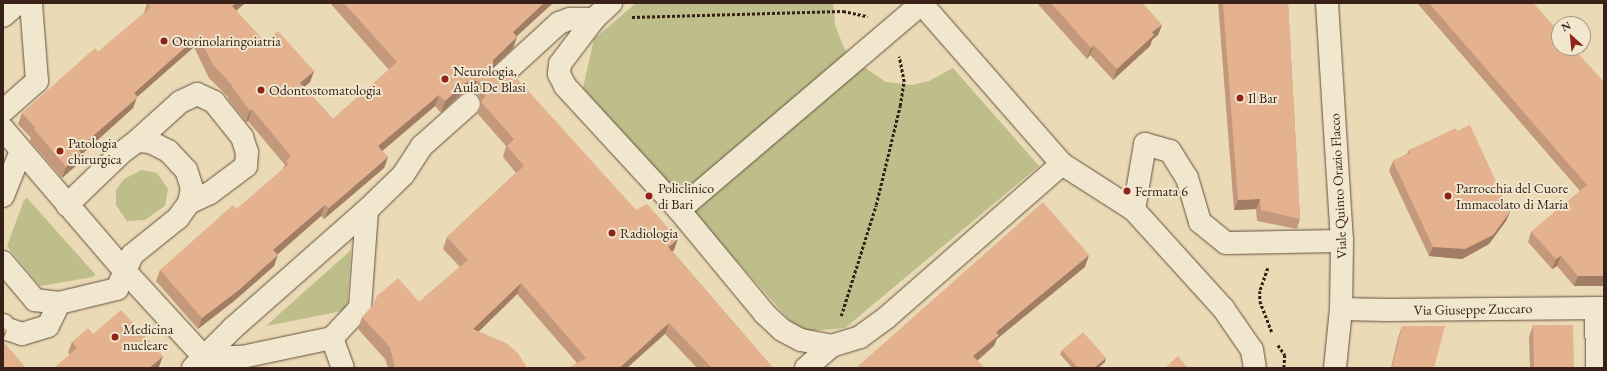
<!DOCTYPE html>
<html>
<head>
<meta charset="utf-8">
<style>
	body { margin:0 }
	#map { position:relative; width:1607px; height:371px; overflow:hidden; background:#eadab5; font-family:"EB Garamond",serif }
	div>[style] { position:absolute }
	.green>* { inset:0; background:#bdbe89 }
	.path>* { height:2.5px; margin-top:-1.25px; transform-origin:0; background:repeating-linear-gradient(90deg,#382118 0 3px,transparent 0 5px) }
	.roads { filter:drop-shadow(0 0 1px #644f3f) drop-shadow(0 0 1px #644f3f) }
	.minor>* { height:22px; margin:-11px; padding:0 11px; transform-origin:11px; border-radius:11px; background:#f1e7cf }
	.wall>* { inset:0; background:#c4997b }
	.shaded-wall>* { inset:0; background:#a07d64 }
	.building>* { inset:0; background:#e4b28f }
	.dots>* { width:11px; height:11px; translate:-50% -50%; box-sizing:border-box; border:2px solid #f1e7cf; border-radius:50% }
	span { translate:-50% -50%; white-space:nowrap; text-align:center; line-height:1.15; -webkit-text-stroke:4px #f1e7cf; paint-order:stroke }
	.poi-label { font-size:14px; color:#382118 }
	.left { translate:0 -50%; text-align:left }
	.street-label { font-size:14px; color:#382118 }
	.frame { position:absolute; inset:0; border:4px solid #382118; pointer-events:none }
	.north { position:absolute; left:1551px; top:16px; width:40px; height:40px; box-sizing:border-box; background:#f1e7cf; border:1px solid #a79886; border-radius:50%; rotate:333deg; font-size:11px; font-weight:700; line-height:16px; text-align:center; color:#382118 }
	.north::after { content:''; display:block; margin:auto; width:14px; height:18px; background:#8f2418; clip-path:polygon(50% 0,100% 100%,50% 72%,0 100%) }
</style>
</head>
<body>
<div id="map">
	<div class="green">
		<div style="clip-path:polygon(636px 3px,833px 3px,835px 25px,844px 48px,858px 63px,886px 82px,912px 85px,929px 81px,953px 68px,1039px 166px,845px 328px,800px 332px,583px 88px,594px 39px)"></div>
		<div style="clip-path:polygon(142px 170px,157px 173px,168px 189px,165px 206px,145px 220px,127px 221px,116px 205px,116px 190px,124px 179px)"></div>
		<div style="clip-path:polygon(27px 198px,95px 274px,93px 277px,40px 286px,7px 246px,24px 200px)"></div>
		<div style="clip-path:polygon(351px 250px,347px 310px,266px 326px)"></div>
	</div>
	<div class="path">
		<div style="left:632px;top:17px;width:211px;rotate:-1.6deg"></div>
		<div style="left:843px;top:11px;width:25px;rotate:12deg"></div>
		<div style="left:1268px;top:268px;width:24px;rotate:109deg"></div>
		<div style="left:1260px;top:291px;width:10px;rotate:90deg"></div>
		<div style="left:1260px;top:301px;width:33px;rotate:69deg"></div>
		<div style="left:841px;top:316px;width:116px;rotate:-72.5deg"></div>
		<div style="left:876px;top:205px;width:102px;rotate:-76.4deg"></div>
		<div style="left:900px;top:106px;width:24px;rotate:-81deg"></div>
		<div style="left:904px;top:82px;width:26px;rotate:-101deg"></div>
		<div style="left:1278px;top:345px;width:12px;rotate:55deg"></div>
		<div style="left:1285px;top:355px;width:13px;rotate:94deg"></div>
	</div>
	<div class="roads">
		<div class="minor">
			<div style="left:611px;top:3px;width:23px;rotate:137deg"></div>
			<div style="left:594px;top:19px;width:56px;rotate:127.1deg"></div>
			<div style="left:560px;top:64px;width:10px;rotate:96deg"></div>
			<div style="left:559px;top:74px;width:13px;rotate:63deg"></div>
			<div style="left:565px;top:86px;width:168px;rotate:47.4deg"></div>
			<div style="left:679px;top:210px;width:135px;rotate:50.4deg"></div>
			<div style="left:765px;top:314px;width:23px;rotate:43deg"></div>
			<div style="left:782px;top:330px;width:21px;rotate:28deg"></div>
			<div style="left:801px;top:340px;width:31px;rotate:11deg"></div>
			<div style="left:831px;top:346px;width:30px;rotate:-17deg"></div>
			<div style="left:860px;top:337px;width:32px;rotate:-36deg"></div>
			<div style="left:886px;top:318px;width:234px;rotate:-41.2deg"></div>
			<div style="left:921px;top:3px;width:214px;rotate:48.8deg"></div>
			<div style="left:1062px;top:164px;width:85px;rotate:32.6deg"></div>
			<div style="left:1134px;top:210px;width:132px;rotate:47.8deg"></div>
			<div style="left:1223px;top:308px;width:51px;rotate:55.4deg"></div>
			<div style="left:1252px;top:350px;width:18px;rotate:81deg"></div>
			<div style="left:1327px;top:3px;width:238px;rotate:86.4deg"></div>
			<div style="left:1342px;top:241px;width:68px;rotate:90.8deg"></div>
			<div style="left:1341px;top:309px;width:59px;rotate:95.8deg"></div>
			<div style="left:3px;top:16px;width:20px;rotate:-41deg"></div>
			<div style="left:501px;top:76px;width:79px;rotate:-42.4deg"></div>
			<div style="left:559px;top:23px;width:12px;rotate:-20deg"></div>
			<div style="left:570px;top:19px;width:24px"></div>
			<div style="left:3px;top:111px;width:45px;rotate:-41.4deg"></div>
			<div style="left:37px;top:81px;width:78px;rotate:-94.4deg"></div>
			<div style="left:3px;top:129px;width:186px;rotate:49.4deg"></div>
			<div style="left:124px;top:270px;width:120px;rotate:47.4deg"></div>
			<div style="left:205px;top:358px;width:10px;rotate:73deg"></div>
			<div style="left:137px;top:141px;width:58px;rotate:-42.2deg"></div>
			<div style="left:180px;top:102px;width:19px;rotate:-25deg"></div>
			<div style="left:197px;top:94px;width:19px;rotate:25deg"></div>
			<div style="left:214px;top:102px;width:45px;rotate:51.3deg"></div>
			<div style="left:242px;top:137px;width:16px;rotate:72deg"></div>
			<div style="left:247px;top:152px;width:14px;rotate:94deg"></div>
			<div style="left:246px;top:166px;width:45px;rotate:143.1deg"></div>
			<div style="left:210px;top:193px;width:23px;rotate:155deg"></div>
			<div style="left:3px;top:196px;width:48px;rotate:-68.2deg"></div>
			<div style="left:679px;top:210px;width:319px;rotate:-40.4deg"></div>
			<div style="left:1134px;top:210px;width:67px;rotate:-80.5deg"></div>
			<div style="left:1145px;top:144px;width:26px;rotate:16deg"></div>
			<div style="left:1170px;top:151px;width:32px;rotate:58deg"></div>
			<div style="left:1187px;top:178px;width:46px;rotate:73.5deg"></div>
			<div style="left:1200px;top:222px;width:33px;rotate:39deg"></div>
			<div style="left:1226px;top:243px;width:116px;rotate:-1deg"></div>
			<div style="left:3px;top:262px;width:50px;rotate:49.9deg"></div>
			<div style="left:35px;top:300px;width:24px;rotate:7deg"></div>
			<div style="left:59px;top:303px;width:60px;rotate:-13.6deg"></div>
			<div style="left:117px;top:289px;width:37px;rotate:-66deg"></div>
			<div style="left:132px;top:255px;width:59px;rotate:-38.8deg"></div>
			<div style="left:178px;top:218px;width:19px;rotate:-54deg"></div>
			<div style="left:189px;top:203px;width:15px;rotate:-79deg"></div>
			<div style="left:192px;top:188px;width:19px;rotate:-108deg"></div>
			<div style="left:186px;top:170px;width:26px;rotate:-133deg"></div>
			<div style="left:168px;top:151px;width:20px;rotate:-153deg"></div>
			<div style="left:150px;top:142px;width:13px;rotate:-176deg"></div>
			<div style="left:137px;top:141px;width:20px;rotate:143deg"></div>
			<div style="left:121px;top:153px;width:75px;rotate:136.1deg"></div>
			<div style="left:1596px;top:308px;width:60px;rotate:89deg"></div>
			<div style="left:1341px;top:309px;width:46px;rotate:1.2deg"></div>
			<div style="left:1387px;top:310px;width:217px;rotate:-0.5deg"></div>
			<div style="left:3px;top:325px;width:6px;rotate:45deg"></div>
			<div style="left:7px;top:329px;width:16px;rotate:18deg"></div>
			<div style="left:22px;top:334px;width:27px;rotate:-17deg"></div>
			<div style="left:48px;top:326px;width:25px;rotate:-64deg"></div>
			<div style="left:332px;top:338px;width:32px;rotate:70deg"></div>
			<div style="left:205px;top:358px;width:37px;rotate:-2deg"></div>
			<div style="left:242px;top:357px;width:92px;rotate:-11.9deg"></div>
			<div style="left:332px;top:338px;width:41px;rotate:-47deg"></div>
			<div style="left:360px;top:308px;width:98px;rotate:-85.9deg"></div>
			<div style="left:193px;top:368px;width:57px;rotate:-45deg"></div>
			<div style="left:233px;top:328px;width:179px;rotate:-41.4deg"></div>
			<div style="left:367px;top:210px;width:50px;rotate:-44.2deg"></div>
			<div style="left:403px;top:175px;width:35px;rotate:-57deg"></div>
			<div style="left:422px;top:146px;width:63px;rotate:-41.8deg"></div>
			<div style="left:806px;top:368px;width:33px;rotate:-41deg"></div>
		</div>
	</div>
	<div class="wall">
		<div style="clip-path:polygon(147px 3px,245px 3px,236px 11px,265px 42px,314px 71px,310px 82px,304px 87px,333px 119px,389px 70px,330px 3px,553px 3px,517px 36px,517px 37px,513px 48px,493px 68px,496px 73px,636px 210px,674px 250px,672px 251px,773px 368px,697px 368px,665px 334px,577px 363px,517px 294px,478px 332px,527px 368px,388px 368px,385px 359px,358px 329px,362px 317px,419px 302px,460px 267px,443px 249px,447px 237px,516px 173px,503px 157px,506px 146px,477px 113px,481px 102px,479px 96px,473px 92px,467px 92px,461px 94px,441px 113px,435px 106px,382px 151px,388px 157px,384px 168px,324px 219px,321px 216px,277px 254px,274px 266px,234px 301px,198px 329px,156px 281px,160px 270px,237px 209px,283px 169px,285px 165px,248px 121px,246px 122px,228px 99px,228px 97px,209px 78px,194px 47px,137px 97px,133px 108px,81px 155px,77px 165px,62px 178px,30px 141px,31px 138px,18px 124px,22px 113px,98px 52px,144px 13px)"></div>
		<div style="clip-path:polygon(1037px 3px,1142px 3px,1162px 25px,1158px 35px,1152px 40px,1150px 46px,1113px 80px,1090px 55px,1087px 59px)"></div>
		<div style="clip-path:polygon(1218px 3px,1288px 3px,1300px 219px,1297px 229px,1257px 221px,1256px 209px,1234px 210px)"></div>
		<div style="clip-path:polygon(1417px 3px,1533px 3px,1573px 48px,1604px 286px,1574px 286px,1557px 266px,1552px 269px,1528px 242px,1531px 232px,1580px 191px)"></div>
		<div style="clip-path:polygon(1457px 131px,1510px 212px,1506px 221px,1489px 244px,1462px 259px,1429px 256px,1389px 171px,1393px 161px,1407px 154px,1409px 150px)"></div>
		<div style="clip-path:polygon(1533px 325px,1574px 368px,1530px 368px,1529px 337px)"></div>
		<div style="clip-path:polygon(1402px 326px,1434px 368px,1391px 368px,1398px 338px)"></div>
		<div style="clip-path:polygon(93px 334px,159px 367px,70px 355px,68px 352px,72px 342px)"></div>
		<div style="clip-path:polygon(1062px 350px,1105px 362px,1098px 368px,1072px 368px,1060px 354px)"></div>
	</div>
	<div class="shaded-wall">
		<div style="clip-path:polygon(236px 3px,245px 3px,228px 18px,232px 6px)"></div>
		<div style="clip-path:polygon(544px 3px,553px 3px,509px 43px,513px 32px)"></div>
		<div style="clip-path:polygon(1162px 25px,1158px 35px,1152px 40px,1150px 46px,1113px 80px,1117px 69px,1152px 32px)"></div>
		<div style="clip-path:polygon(198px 36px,194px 47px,137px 97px,133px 108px,81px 155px,77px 165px,62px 178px,66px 167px,78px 149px,134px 93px)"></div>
		<div style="clip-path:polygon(517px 37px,513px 48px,489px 72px,493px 60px)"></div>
		<div style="clip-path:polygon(1094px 45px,1090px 55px,1087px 59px,1091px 48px)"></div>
		<div style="clip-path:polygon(314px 71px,310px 82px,296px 94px,300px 83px)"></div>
		<div style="clip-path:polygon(471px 80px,477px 81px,473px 92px,467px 92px,461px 94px,441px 113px,445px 101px,465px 83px)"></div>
		<div style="clip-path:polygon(439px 95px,435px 106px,374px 158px,378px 146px)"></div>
		<div style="clip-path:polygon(252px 109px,248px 121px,246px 122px,250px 111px)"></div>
		<div style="clip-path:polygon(388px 157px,384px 168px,324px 219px,329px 208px)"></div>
		<div style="clip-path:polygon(1260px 199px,1256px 209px,1234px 210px,1238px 200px)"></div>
		<div style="clip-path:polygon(325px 205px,321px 216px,269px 262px,273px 250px)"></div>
		<div style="clip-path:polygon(1510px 212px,1506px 221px,1489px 244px,1462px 259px,1429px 256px,1433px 247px)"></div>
		<div style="clip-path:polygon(678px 239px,674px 250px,664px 258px,668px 247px)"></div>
		<div style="clip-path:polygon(278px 255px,274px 266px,234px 301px,198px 329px,202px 318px)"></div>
		<div style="clip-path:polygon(1089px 255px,1085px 267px,997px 339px,994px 346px,969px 368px,973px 356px,996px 332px)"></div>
		<div style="clip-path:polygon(1561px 256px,1557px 266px,1552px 269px,1556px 259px)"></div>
		<div style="clip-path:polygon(1578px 276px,1604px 276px,1604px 286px,1574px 286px)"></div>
		<div style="clip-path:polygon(521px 283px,517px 294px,469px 341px,473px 329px)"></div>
		<div style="clip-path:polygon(669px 323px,665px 334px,627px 368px,619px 368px)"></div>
		<div style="clip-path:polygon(7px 330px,3px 341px,3px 334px)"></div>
		<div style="clip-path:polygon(163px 356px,159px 367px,157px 368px,149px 368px)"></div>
		<div style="clip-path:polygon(1106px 358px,1105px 362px,1098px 368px,1094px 368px)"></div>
	</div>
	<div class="building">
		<div style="clip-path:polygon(147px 3px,236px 3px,232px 6px,265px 42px,278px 31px,314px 71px,300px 83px,333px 119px,397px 62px,344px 3px,544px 3px,513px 32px,517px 37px,493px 60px,493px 67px,496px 73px,502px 76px,507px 77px,513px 74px,636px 210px,647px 204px,678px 239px,668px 247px,773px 368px,712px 368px,669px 323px,619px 368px,568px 368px,586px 358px,521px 283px,473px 329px,506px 343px,518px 353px,527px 368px,395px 368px,390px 347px,362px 317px,373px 305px,377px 296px,398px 278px,419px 302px,468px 260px,447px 237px,524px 166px,507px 146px,514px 139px,481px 102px,485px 97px,485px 90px,483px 84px,477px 81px,471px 80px,465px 83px,445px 101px,439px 95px,378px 146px,388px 157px,329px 208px,325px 205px,273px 250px,278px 255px,239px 290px,202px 318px,160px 270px,233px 205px,237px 209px,289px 164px,286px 161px,291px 156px,252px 109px,250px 111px,232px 87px,233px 86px,214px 66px,198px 36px,134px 93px,138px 97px,78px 149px,81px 153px,66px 167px,34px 129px,36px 128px,22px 113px,95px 48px,98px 52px,151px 7px)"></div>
		<div style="clip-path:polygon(1051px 3px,1142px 3px,1162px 25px,1152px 32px,1154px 35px,1117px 69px,1094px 45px,1091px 48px)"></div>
		<div style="clip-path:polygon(1223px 3px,1288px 3px,1300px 219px,1261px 210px,1260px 199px,1238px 200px)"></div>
		<div style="clip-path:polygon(1429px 3px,1533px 3px,1559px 32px,1559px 48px,1573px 48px,1604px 82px,1604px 276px,1578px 276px,1561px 256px,1556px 259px,1531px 232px,1587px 185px)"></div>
		<div style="clip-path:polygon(1470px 125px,1510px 212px,1493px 235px,1465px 249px,1433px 247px,1393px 161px,1410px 153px,1409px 150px,1456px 128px,1457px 131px)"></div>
		<div style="clip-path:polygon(1043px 202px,1089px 255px,996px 332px,999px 335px,973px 356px,985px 368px,856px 368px)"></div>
		<div style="clip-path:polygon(121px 310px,163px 356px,149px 368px,54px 368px,77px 348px,72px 342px,88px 328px,93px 334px)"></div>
		<div style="clip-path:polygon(1533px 325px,1573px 325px,1574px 368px,1534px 368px)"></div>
		<div style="clip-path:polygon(1402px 326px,1445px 326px,1434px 368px,1392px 368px)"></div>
		<div style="clip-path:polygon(3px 327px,7px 330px,3px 334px)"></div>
		<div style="clip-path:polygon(1083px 332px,1106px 358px,1094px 368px,1078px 368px,1062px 350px)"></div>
		<div style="clip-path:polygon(3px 341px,26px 368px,3px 368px)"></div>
		<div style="clip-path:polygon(1178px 356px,1188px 368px,1165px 368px)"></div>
		<div style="clip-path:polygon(319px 367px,319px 368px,311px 368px)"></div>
	</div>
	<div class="dots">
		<div style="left:164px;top:41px;background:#8f2418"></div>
		<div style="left:445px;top:79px;background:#8f2418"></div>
		<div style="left:261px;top:90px;background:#8f2418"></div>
		<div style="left:1240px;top:98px;background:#8f2418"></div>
		<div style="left:60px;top:151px;background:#8f2418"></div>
		<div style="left:1127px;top:191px;background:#8f2418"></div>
		<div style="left:649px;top:196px;background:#8f2418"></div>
		<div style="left:1448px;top:196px;background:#8f2418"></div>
		<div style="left:612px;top:233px;background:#8f2418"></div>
		<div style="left:115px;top:337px;background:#8f2418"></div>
	</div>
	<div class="poi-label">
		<span class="left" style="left:172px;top:41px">Otorinolaringoiatria</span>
		<span class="left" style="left:453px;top:79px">Neurologia,<br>Aula De Blasi</span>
		<span class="left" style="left:269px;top:90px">Odontostomatologia</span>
		<span class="left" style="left:1248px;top:98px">Il Bar</span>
		<span class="left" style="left:68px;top:151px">Patologia<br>chirurgica</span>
		<span class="left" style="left:658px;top:196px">Policlinico<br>di Bari</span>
		<span class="left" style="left:1456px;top:196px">Parrocchia del Cuore<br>Immacolato di Maria</span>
		<span class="left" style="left:1135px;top:191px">Fermata 6</span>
		<span class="left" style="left:620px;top:233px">Radiologia</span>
		<span class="left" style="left:123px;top:337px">Medicina<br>nucleare</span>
	</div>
	<div class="street-label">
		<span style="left:1338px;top:186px;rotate:-93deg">Viale Quinto Orazio Flacco</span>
		<span style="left:1473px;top:309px;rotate:-1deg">Via Giuseppe Zuccaro</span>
	</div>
	<div class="frame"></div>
	<div class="north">N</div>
</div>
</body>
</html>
